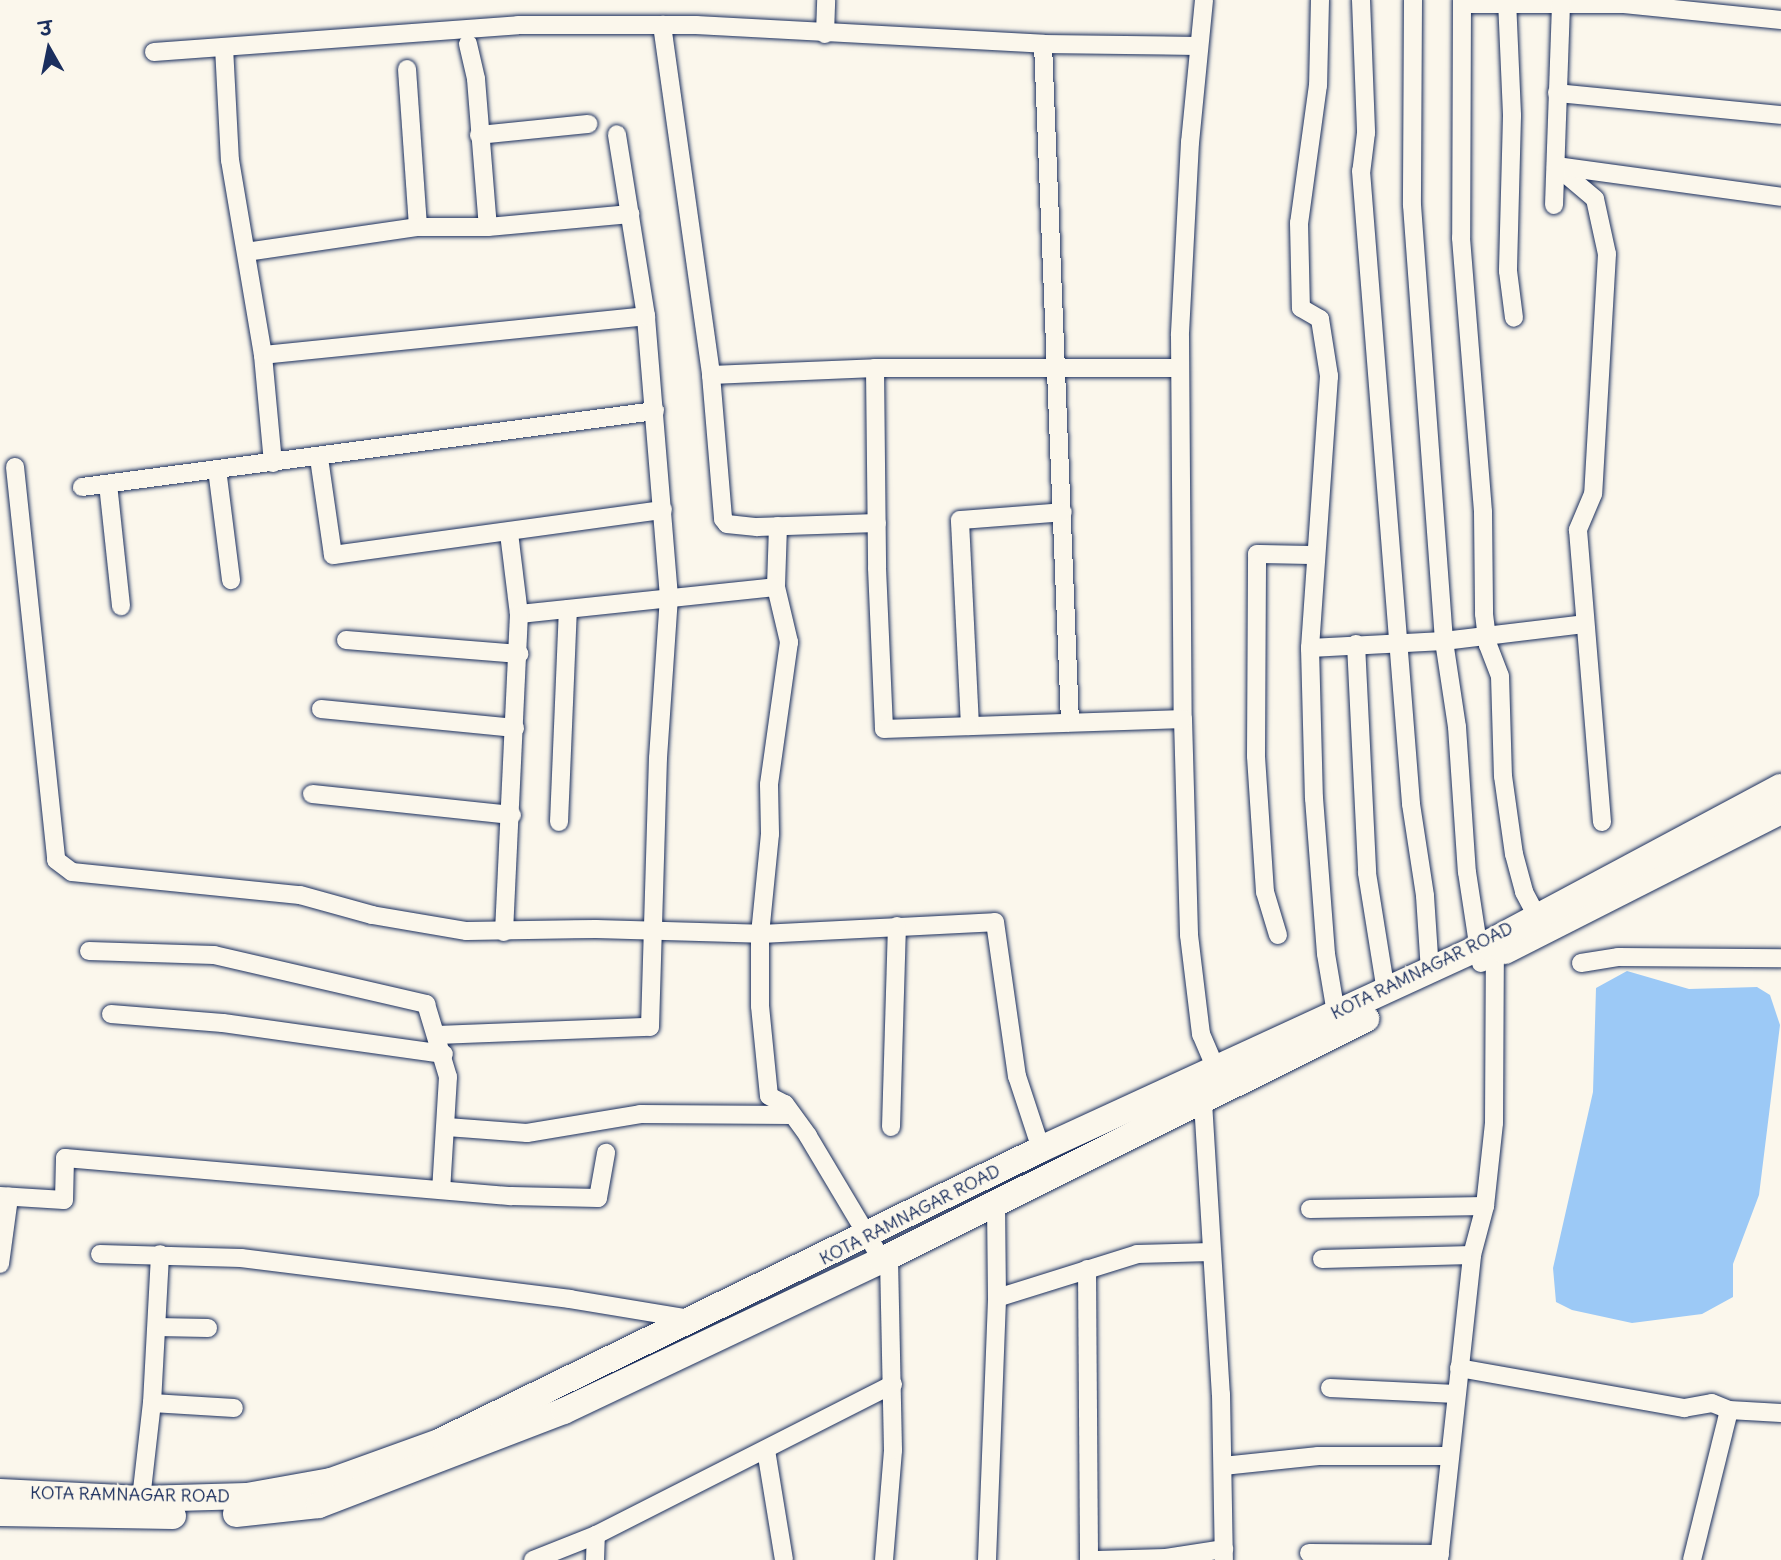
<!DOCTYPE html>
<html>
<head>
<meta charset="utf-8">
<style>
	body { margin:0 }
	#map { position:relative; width:1781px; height:1560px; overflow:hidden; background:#fbf7ec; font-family:Delius,"Playpen Sans Deva",sans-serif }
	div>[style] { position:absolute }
	.water>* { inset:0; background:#9cc9f6 }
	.roads { filter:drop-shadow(0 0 2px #1b2f5e) drop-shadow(0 0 2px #1b2f5e) }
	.street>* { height:18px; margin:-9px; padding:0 9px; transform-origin:9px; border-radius:9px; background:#fbf7ec }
	.secondary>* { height:26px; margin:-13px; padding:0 13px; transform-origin:13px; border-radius:13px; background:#fbf7ec }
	span { translate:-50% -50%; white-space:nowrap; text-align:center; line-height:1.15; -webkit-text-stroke:5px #fbf7ec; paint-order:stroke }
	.street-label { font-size:18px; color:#1b2f5e }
	.north { position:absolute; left:14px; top:14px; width:70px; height:70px; -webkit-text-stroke:5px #fbf7ec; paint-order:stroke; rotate:351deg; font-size:19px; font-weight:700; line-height:28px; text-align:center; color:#1b2f5e }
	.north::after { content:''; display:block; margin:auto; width:24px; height:32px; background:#1b2f5e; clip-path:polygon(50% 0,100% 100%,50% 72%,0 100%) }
</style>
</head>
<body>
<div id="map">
	<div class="water">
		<div style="clip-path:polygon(1627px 971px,1689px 989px,1757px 987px,1770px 995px,1780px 1025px,1759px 1195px,1733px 1264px,1733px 1297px,1702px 1314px,1632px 1323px,1572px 1310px,1556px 1302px,1553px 1268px,1593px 1092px,1596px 988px)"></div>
	</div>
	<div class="roads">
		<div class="street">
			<div style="left:1204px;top:0;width:143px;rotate:95.6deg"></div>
			<div style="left:1190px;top:142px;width:194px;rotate:93deg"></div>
			<div style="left:1180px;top:336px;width:383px;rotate:89.6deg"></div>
			<div style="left:1183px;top:719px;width:216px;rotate:88.4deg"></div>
			<div style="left:1189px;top:935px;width:100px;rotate:83.1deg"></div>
			<div style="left:1201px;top:1034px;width:46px;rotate:66.8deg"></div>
			<div style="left:1320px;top:0;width:85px;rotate:91.3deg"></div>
			<div style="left:1318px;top:85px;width:139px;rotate:97.8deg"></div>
			<div style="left:1299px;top:223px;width:85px;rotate:88.7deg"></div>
			<div style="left:1301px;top:308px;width:22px;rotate:30deg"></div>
			<div style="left:1320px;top:319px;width:58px;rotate:81deg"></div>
			<div style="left:1329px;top:376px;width:273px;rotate:94deg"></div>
			<div style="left:1310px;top:648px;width:150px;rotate:88.5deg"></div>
			<div style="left:1314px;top:798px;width:156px;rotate:85.6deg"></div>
			<div style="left:1326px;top:954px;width:60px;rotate:80.4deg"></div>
			<div style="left:1361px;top:0;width:133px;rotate:87.8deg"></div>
			<div style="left:1366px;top:133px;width:38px;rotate:97deg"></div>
			<div style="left:1361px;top:171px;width:635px;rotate:85.48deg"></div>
			<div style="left:1411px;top:804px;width:93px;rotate:81.3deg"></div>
			<div style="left:1425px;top:896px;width:75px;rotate:86.2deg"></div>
			<div style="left:1413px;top:0;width:205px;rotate:90.3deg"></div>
			<div style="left:1412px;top:205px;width:437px;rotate:85.8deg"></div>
			<div style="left:1444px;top:641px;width:87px;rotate:81.4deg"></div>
			<div style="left:1457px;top:727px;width:145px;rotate:86.1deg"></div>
			<div style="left:1467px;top:872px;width:92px;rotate:81.3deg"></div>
			<div style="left:1462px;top:0;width:238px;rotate:90.2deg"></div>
			<div style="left:1461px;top:238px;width:275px;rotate:85.4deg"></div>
			<div style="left:1483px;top:512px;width:102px;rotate:89.4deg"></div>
			<div style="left:1484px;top:614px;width:31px;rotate:83deg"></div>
			<div style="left:1488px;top:645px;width:33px;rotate:69deg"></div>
			<div style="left:1500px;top:676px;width:100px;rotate:88.3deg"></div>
			<div style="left:1503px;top:776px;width:79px;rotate:82deg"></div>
			<div style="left:1514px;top:854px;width:39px;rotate:75deg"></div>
			<div style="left:1524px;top:892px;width:26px;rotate:62deg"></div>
			<div style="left:1507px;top:0;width:116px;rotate:87.5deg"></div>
			<div style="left:1512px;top:116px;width:155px;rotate:91.5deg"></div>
			<div style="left:1508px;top:271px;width:47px;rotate:82.7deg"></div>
			<div style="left:1462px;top:4px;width:162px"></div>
			<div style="left:1624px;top:4px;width:158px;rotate:5.8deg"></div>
			<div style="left:662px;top:25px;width:353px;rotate:82deg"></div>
			<div style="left:711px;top:375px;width:144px;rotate:85.2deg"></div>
			<div style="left:723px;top:519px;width:6px;rotate:51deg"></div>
			<div style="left:727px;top:524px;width:30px;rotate:6deg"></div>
			<div style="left:757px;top:527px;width:120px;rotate:-1.9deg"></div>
			<div style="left:825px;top:34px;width:34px;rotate:-88deg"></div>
			<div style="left:468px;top:44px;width:36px;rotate:77deg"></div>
			<div style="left:476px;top:79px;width:148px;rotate:85.4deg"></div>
			<div style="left:1043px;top:44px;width:679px;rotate:87.72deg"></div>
			<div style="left:224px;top:47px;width:113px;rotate:87deg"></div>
			<div style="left:230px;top:160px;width:198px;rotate:80.4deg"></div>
			<div style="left:154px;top:52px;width:365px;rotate:-4.2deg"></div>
			<div style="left:518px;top:25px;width:178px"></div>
			<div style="left:696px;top:25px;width:348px;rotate:3.1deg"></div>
			<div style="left:1043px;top:44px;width:154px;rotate:0.7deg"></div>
			<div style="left:407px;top:69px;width:158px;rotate:86deg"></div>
			<div style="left:1557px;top:93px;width:225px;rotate:5.6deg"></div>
			<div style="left:479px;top:135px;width:110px;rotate:-5.8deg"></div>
			<div style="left:1556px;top:166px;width:51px;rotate:40.2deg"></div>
			<div style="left:1595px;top:199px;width:56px;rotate:77.7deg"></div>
			<div style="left:1607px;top:254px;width:240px;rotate:93.3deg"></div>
			<div style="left:1593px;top:494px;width:39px;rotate:113deg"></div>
			<div style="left:1578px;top:530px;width:293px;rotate:85.3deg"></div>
			<div style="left:1556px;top:166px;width:227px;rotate:7.8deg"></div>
			<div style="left:1554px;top:205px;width:205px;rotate:-88deg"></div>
			<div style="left:246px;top:252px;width:174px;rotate:-8.3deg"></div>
			<div style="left:418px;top:227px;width:70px"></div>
			<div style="left:488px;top:227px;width:143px;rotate:-5.2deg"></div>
			<div style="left:875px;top:368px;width:200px;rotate:89.4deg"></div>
			<div style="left:877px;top:568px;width:161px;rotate:87.5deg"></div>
			<div style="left:884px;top:729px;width:299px;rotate:-1.9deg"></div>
			<div style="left:711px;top:375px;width:164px;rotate:-2.4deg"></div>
			<div style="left:875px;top:368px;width:305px"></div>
			<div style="left:319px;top:458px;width:98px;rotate:81.8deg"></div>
			<div style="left:333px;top:555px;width:333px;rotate:-7.8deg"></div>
			<div style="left:273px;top:463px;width:108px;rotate:-95.3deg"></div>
			<div style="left:263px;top:355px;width:385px;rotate:-5.8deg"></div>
			<div style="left:15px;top:467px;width:395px;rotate:84deg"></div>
			<div style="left:56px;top:860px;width:20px;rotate:37deg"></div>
			<div style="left:72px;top:872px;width:229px;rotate:5.8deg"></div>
			<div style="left:300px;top:895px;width:75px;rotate:15.5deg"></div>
			<div style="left:372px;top:915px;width:96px;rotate:9.6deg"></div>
			<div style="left:467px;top:931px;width:129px;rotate:-0.9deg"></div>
			<div style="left:596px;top:929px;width:164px;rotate:1.7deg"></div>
			<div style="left:760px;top:934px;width:235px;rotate:-2.9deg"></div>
			<div style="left:995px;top:922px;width:156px;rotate:81.9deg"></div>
			<div style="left:1017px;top:1076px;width:77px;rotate:71.8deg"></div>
			<div style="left:217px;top:469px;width:112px;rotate:82.8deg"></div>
			<div style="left:108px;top:484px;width:123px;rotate:83.9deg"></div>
			<div style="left:82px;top:487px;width:578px;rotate:-7.56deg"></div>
			<div style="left:778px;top:526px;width:61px;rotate:91.9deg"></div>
			<div style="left:776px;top:587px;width:57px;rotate:76.7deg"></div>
			<div style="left:789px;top:642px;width:144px;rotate:98deg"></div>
			<div style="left:769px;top:785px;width:49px;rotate:88.8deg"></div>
			<div style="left:770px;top:834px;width:100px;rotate:95.7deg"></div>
			<div style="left:760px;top:934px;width:72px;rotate:90deg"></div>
			<div style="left:760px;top:1006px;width:90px;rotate:84.3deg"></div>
			<div style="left:769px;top:1096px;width:18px;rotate:27deg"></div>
			<div style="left:785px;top:1104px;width:39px;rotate:54deg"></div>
			<div style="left:808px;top:1136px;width:144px;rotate:59.2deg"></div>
			<div style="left:509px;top:533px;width:82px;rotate:83deg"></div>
			<div style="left:519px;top:614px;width:258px;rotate:-6deg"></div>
			<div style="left:346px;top:640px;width:174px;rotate:4.6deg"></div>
			<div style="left:1356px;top:644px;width:229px;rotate:87.2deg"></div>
			<div style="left:1367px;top:873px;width:120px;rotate:80.9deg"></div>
			<div style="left:1310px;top:648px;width:134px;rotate:-3deg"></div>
			<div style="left:1444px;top:641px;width:141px;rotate:-6.9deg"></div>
			<div style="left:321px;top:709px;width:195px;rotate:5.6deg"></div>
			<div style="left:970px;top:726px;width:206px;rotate:-92.8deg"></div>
			<div style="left:960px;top:520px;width:103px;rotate:-4.4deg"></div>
			<div style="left:312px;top:794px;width:201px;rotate:6deg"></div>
			<div style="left:559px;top:822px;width:213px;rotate:-87.6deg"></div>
			<div style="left:504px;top:932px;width:318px;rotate:-87.3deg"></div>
			<div style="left:1278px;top:935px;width:45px;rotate:-106.8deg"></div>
			<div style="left:1265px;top:892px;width:136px;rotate:-93.8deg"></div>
			<div style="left:1256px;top:756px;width:202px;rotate:-89.7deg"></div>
			<div style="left:1257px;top:554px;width:57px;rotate:1deg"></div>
			<div style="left:89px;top:951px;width:125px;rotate:1.8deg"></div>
			<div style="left:214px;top:955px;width:218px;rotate:13deg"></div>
			<div style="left:426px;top:1004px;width:76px;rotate:73.2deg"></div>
			<div style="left:448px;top:1077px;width:113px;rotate:93.5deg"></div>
			<div style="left:1581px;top:963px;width:37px;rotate:-9deg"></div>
			<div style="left:1618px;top:957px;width:163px;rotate:0.4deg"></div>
			<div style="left:111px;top:1014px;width:112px;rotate:4.6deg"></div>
			<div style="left:223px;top:1023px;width:223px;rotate:8deg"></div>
			<div style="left:437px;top:1035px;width:213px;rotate:-2.2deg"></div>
			<div style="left:650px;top:1027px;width:269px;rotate:-88.3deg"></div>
			<div style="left:658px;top:758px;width:161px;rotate:-86.1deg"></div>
			<div style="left:669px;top:597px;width:282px;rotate:-94.7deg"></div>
			<div style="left:646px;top:316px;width:184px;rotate:-99.1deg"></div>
			<div style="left:1203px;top:1102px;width:293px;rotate:86.5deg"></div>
			<div style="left:1221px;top:1394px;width:166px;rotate:89deg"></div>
			<div style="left:447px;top:1127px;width:80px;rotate:4.3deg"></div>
			<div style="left:527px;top:1133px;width:115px;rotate:-9.5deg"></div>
			<div style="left:640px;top:1114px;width:152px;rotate:0.4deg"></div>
			<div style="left:891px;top:1127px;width:201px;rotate:-88.3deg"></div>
			<div style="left:0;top:1196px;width:64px;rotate:3.6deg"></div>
			<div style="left:64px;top:1200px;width:42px;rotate:-88.6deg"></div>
			<div style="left:65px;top:1158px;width:448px;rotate:4.9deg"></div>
			<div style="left:511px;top:1196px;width:87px;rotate:1.3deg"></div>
			<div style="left:598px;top:1198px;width:46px;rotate:-79.9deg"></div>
			<div style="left:1310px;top:1209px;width:175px;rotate:-1deg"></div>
			<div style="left:100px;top:1254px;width:141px;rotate:1.6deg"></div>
			<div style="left:241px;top:1258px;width:332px;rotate:7.1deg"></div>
			<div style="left:570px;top:1299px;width:123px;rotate:9.4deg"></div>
			<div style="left:1322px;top:1259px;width:150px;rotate:-1.5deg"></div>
			<div style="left:0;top:1264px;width:68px;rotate:-82.3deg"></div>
			<div style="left:1087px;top:1269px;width:291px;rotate:89.6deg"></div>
			<div style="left:997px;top:1298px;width:147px;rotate:-17.4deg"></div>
			<div style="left:1137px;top:1254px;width:75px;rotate:-1.5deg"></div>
			<div style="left:157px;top:1327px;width:51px;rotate:1.1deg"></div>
			<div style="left:1459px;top:1368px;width:229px;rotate:10.1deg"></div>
			<div style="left:1684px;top:1408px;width:28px;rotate:-10deg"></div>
			<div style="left:1712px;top:1403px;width:18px;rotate:22deg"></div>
			<div style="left:1729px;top:1410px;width:52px;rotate:3.3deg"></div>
			<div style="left:1330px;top:1388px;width:126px;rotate:2.7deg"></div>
			<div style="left:152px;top:1403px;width:82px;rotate:3.5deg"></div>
			<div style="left:766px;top:1450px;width:111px;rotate:80.7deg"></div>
			<div style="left:1223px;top:1466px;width:96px;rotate:-6deg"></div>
			<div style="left:1318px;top:1456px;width:131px"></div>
			<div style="left:141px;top:1499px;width:97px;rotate:-83.5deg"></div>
			<div style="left:152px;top:1403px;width:149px;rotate:-86.9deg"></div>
			<div style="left:1309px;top:1553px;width:131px;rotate:0.4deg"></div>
			<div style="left:533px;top:1560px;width:68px;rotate:-21.6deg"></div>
			<div style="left:596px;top:1535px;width:333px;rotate:-26.9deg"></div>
			<div style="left:595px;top:1560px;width:25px;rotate:-88deg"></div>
			<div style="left:884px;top:1560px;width:110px;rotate:-85.3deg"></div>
			<div style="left:893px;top:1450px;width:195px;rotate:-91.2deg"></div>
			<div style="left:987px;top:1560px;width:262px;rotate:-87.8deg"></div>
			<div style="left:997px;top:1298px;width:96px;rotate:-90.6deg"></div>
			<div style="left:1097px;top:1560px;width:69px;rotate:-1.7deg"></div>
			<div style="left:1166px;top:1558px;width:59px;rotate:-8.8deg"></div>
			<div style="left:1439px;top:1560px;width:307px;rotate:-83.8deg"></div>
			<div style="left:1472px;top:1255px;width:51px;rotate:-75.1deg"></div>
			<div style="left:1485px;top:1206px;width:83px;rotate:-83.8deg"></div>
			<div style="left:1494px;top:1123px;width:167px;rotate:-89.7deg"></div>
			<div style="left:1692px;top:1560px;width:154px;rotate:-76.1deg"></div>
		</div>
		<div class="secondary">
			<div style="left:1505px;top:951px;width:309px;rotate:-26.9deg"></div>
			<div style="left:0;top:1492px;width:141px;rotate:2.8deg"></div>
			<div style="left:141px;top:1499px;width:106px;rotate:-1.6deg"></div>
			<div style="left:247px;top:1496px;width:85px;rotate:-10.1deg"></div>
			<div style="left:331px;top:1481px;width:115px;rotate:-19.9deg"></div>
			<div style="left:439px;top:1442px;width:670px;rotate:-25.95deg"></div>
			<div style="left:1041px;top:1149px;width:482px;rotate:-24.7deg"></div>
			<div style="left:1479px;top:948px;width:342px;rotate:-28.1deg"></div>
			<div style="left:0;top:1513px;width:173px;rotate:1deg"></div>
			<div style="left:236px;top:1514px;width:83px;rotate:-6.2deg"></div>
			<div style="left:319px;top:1505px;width:262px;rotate:-21deg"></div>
			<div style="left:564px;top:1411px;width:352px;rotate:-25.4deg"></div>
			<div style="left:882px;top:1260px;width:541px;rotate:-26.47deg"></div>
		</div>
	</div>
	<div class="street-label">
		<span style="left:1422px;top:971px;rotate:-26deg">KOTA RAMNAGAR ROAD</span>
		<span style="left:910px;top:1215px;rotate:-27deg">KOTA RAMNAGAR ROAD</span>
		<span style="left:130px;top:1495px;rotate:1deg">KOTA RAMNAGAR ROAD</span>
	</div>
	<div class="north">उ</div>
</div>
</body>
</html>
